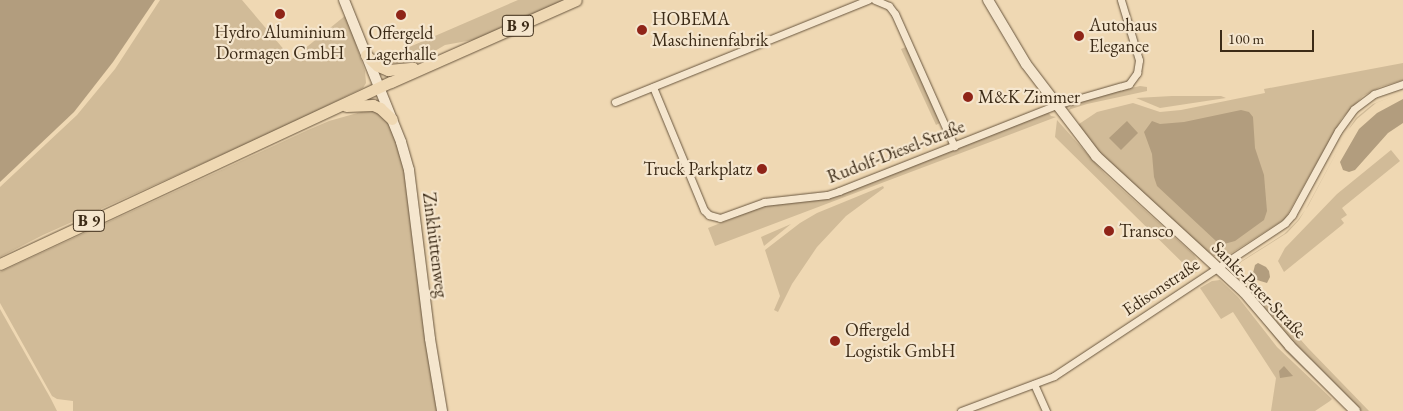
<!DOCTYPE html>
<html>
<head>
<meta charset="utf-8">
<style>
	body { margin:0 }
	#map { position:relative; width:1403px; height:411px; overflow:hidden; background:#efd8b3; font-family:"EB Garamond",serif }
	div>[style] { position:absolute }
	.green>* { inset:0; background:#d1bb98 }
	.water>* { inset:0; background:#b29d7e }
	.roads { filter:drop-shadow(0 0 1px #69563e) drop-shadow(0 0 1px #69563e) }
	.street>* { height:7px; margin:-3.5px; padding:0 3.5px; transform-origin:3.5px; border-radius:3.5px; background:#f5e6ce }
	.secondary>* { height:10px; margin:-5px; padding:0 5px; transform-origin:5px; border-radius:5px; background:#f5e6ce }
	.primary>* { height:11px; margin:-5.5px; padding:0 5.5px; transform-origin:5.5px; border-radius:5.5px; background:#efd8b3 }
	.dots>* { width:14px; height:14px; translate:-50% -50%; box-sizing:border-box; border:2px solid #f5e6ce; border-radius:50% }
	span { translate:-50% -50%; white-space:nowrap; text-align:center; line-height:1.15; -webkit-text-stroke:4.5px #f5e6ce; paint-order:stroke }
	.shield-label span { padding:1px 4px; background:#f5e6ce; border:1px solid; border-radius:4px; -webkit-text-stroke-width:0 }
	.shield-label { font-size:16px; color:#3c2b17; font-weight:700 }
	.poi-label { font-size:18px; color:#3c2b17 }
	.left { translate:0 -50%; text-align:left }
	.right { translate:-100% -50%; text-align:right }
	.street-label { font-size:18px; color:#3c2b17 }
	.scale { position:absolute; left:1220px; top:30px; width:94px; height:22px; box-sizing:border-box; border:2px solid #3c2b17; border-top:0; padding-left:6px; font-size:15px; line-height:18px; white-space:nowrap; color:#3c2b17; -webkit-text-stroke:4px #f5e6ce; paint-order:stroke }
</style>
</head>
<body>
<div id="map">
	<div class="green">
		<div style="clip-path:polygon(160px 0,242px 0,292px 59px,346px 15px,365px 71px,366px 83px,363px 88px,284px 127px,43px 235px,0 257px,0 187px,77px 115px,115px 69px)"></div>
		<div style="clip-path:polygon(518px 0,565px 0,484px 38px,445px 45px,428px 55px,396px 63px,387px 62px,384px 58px)"></div>
		<div style="clip-path:polygon(906px 47px,940px 123px,936px 125px,901px 49px)"></div>
		<div style="clip-path:polygon(1403px 63px,1403px 80px,1380px 87px,1363px 96px,1342px 118px,1285px 219px,1227px 256px,1214px 256px,1206px 250px,1106px 159px,1079px 129px,1079px 124px,1097px 112px,1133px 103px,1160px 112px,1181px 110px,1265px 93px,1264px 89px)"></div>
		<div style="clip-path:polygon(1140px 86px,1147px 87px,1147px 91px,1087px 104px,1068px 110px,1072px 105px,1085px 99px)"></div>
		<div style="clip-path:polygon(1403px 92px,1376px 103px,1357px 119px,1349px 129px,1307px 207px,1299px 220px,1287px 233px,1241px 262px,1237px 268px,1308px 348px,1369px 411px,1361px 411px,1292px 344px,1244px 285px,1246px 282px,1238px 275px,1236px 268px,1240px 262px,1284px 234px,1298px 220px,1308px 206px,1350px 127px,1356px 118px,1373px 104px)"></div>
		<div style="clip-path:polygon(1172px 96px,1221px 96px,1226px 98px,1160px 108px,1136px 98px)"></div>
		<div style="clip-path:polygon(373px 109px,389px 124px,404px 162px,438px 411px,73px 411px,73px 401px,57px 399px,52px 396px,0 303px,0 272px,308px 130px,329px 121px,361px 112px,372px 111px)"></div>
		<div style="clip-path:polygon(1048px 112px,1051px 116px,1056px 117px,715px 246px,708px 228px,766px 205px,822px 198px,950px 149px,951px 151px)"></div>
		<div style="clip-path:polygon(1057px 120px,1105px 174px,1194px 255px,1201px 266px,1198px 271px,1194px 274px,1055px 137px)"></div>
		<div style="clip-path:polygon(1391px 150px,1400px 161px,1342px 208px,1347px 215px,1341px 219px,1344px 223px,1342px 225px,1284px 272px,1278px 261px,1285px 248px,1337px 194px)"></div>
		<div style="clip-path:polygon(883px 186px,884px 188px,846px 216px,817px 247px,792px 284px,778px 312px,774px 310px,780px 296px,765px 250px,800px 223px,817px 213px)"></div>
		<div style="clip-path:polygon(791px 224px,764px 246px,761px 237px)"></div>
		<div style="clip-path:polygon(1220px 280px,1238px 297px,1277px 347px,1332px 399px,1330px 401px,1315px 411px,1271px 411px,1276px 378px,1233px 312px,1221px 319px,1200px 288px,1212px 281px)"></div>
		<div style="clip-path:polygon(1242px 296px,1334px 397px,1287px 353px)"></div>
		<div style="clip-path:polygon(0 309px,51px 399px,57px 411px,0 411px)"></div>
	</div>
	<div class="water">
		<div style="clip-path:polygon(0 0,155px 0,113px 62px,74px 112px,0 182px)"></div>
		<div style="clip-path:polygon(1403px 99px,1403px 123px,1388px 133px,1355px 170px,1349px 172px,1343px 170px,1340px 162px,1359px 129px,1377px 113px)"></div>
		<div style="clip-path:polygon(1241px 110px,1249px 112px,1253px 117px,1255px 148px,1264px 175px,1267px 211px,1264px 220px,1235px 241px,1224px 244px,1216px 241px,1157px 186px,1154px 177px,1152px 154px,1144px 132px,1152px 121px,1160px 124px,1184px 122px)"></div>
		<div style="clip-path:polygon(1127px 121px,1138px 133px,1121px 150px,1109px 138px)"></div>
		<div style="clip-path:polygon(1258px 263px,1266px 267px,1269px 271px,1270px 277px,1267px 283px,1257px 280px,1253px 273px,1255px 265px)"></div>
		<div style="clip-path:polygon(1284px 366px,1293px 376px,1280px 378px,1279px 371px)"></div>
	</div>
	<div class="roads">
		<div class="street">
			<div style="left:875px;top:0;width:15px;rotate:23deg"></div>
			<div style="left:889px;top:6px;width:10px;rotate:53deg"></div>
			<div style="left:895px;top:14px;width:145px;rotate:65.9deg"></div>
			<div style="left:653px;top:87px;width:133px;rotate:67.5deg"></div>
			<div style="left:704px;top:210px;width:7px;rotate:45deg"></div>
			<div style="left:709px;top:215px;width:11px;rotate:15deg"></div>
			<div style="left:720px;top:218px;width:47px;rotate:-20deg"></div>
			<div style="left:764px;top:202px;width:63px;rotate:-6.3deg"></div>
			<div style="left:827px;top:195px;width:13px;rotate:-18deg"></div>
			<div style="left:839px;top:191px;width:233px;rotate:-21.6deg"></div>
			<div style="left:1056px;top:105px;width:76px;rotate:-16deg"></div>
			<div style="left:1129px;top:84px;width:14px;rotate:-54deg"></div>
			<div style="left:1137px;top:73px;width:13px;rotate:-81deg"></div>
			<div style="left:1139px;top:60px;width:63px;rotate:-106.7deg"></div>
			<div style="left:615px;top:102px;width:273px;rotate:-22deg"></div>
			<div style="left:1034px;top:384px;width:30px;rotate:66deg"></div>
			<div style="left:961px;top:411px;width:99px;rotate:-20.6deg"></div>
			<div style="left:1054px;top:376px;width:277px;rotate:-33.5deg"></div>
			<div style="left:1285px;top:223px;width:11px;rotate:-49deg"></div>
			<div style="left:1292px;top:215px;width:96px;rotate:-61.3deg"></div>
			<div style="left:1338px;top:131px;width:27px;rotate:-54deg"></div>
			<div style="left:1354px;top:109px;width:25px;rotate:-37deg"></div>
			<div style="left:1374px;top:94px;width:31px;rotate:-19deg"></div>
		</div>
		<div class="secondary">
			<div style="left:344px;top:0;width:153px;rotate:68.1deg"></div>
			<div style="left:401px;top:142px;width:29px;rotate:74deg"></div>
			<div style="left:409px;top:170px;width:170px;rotate:82.9deg"></div>
			<div style="left:430px;top:339px;width:73px;rotate:80.5deg"></div>
			<div style="left:988px;top:0;width:74px;rotate:59.3deg"></div>
			<div style="left:1026px;top:64px;width:116px;rotate:52.7deg"></div>
			<div style="left:1096px;top:156px;width:201px;rotate:42.6deg"></div>
			<div style="left:1244px;top:292px;width:71px;rotate:49.6deg"></div>
			<div style="left:1290px;top:346px;width:92px;rotate:45deg"></div>
		</div>
		<div class="primary">
			<div style="left:366px;top:55px;width:16px;rotate:43deg"></div>
			<div style="left:378px;top:66px;width:11px;rotate:22deg"></div>
			<div style="left:388px;top:70px;width:25px;rotate:-5deg"></div>
			<div style="left:346px;top:106px;width:27px;rotate:-2deg"></div>
			<div style="left:373px;top:105px;width:8px;rotate:23deg"></div>
			<div style="left:380px;top:108px;width:16px;rotate:43deg"></div>
			<div style="left:0;top:264px;width:431px;rotate:-25deg"></div>
			<div style="left:391px;top:82px;width:202px;rotate:-23.9deg"></div>
		</div>
	</div>
	<div class="dots">
		<div style="left:280px;top:14px;background:#8f2418"></div>
		<div style="left:401px;top:15px;background:#8f2418"></div>
		<div style="left:642px;top:30px;background:#8f2418"></div>
		<div style="left:1079px;top:36px;background:#8f2418"></div>
		<div style="left:968px;top:97px;background:#8f2418"></div>
		<div style="left:762px;top:169px;background:#8f2418"></div>
		<div style="left:1109px;top:231px;background:#8f2418"></div>
		<div style="left:835px;top:341px;background:#8f2418"></div>
	</div>
	<div class="shield-label">
		<span style="left:518px;top:26px">B 9</span>
		<span style="left:89px;top:221px">B 9</span>
	</div>
	<div class="poi-label">
		<span class="left" style="left:652px;top:30px">HOBEMA<br>Maschinenfabrik</span>
		<span class="left" style="left:1089px;top:36px">Autohaus<br>Elegance</span>
		<span style="left:280px;top:43px">Hydro Aluminium<br>Dormagen GmbH</span>
		<span style="left:401px;top:44px">Offergeld<br>Lagerhalle</span>
		<span class="left" style="left:978px;top:97px">M&amp;K Zimmer</span>
		<span class="right" style="left:752px;top:169px">Truck Parkplatz</span>
		<span class="left" style="left:1119px;top:231px">Transco</span>
		<span class="left" style="left:845px;top:341px">Offergeld<br>Logistik GmbH</span>
	</div>
	<div class="street-label">
		<span style="left:896px;top:152px;rotate:-21deg">Rudolf-Diesel-Straße</span>
		<span style="left:435px;top:245px;rotate:83deg">Zinkhüttenweg</span>
		<span style="left:1161px;top:287px;rotate:-34deg">Edisonstraße</span>
		<span style="left:1259px;top:290px;rotate:46deg">Sankt-Peter-Straße</span>
	</div>
	<div class="scale">100 m</div>
</div>
</body>
</html>
